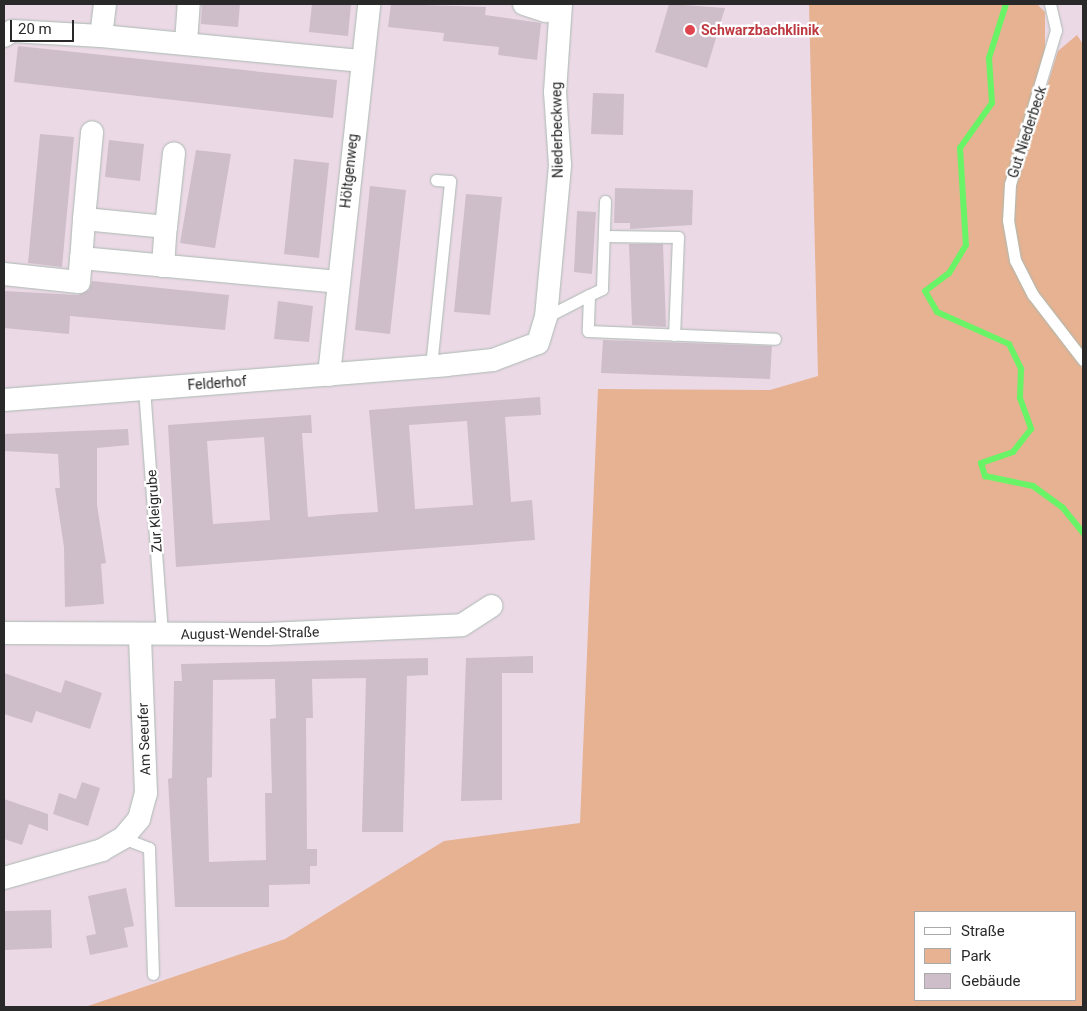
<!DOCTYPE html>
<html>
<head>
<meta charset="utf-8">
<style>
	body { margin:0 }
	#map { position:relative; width:1087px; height:1011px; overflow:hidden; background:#ecd9e6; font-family:Roboto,sans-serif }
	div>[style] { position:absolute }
	.green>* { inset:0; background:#e6b292 }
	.stream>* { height:6px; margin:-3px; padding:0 3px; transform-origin:3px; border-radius:3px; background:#68f466 }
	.building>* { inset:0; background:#cebec9 }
	.roads { filter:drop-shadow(0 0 1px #aabab2) drop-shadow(0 0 1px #aabab2) }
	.service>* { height:11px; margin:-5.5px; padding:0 5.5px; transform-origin:5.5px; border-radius:5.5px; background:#fff }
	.minor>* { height:22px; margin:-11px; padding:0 11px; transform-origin:11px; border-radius:11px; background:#fff }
	.dots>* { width:14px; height:14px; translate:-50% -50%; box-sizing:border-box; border:2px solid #fff; border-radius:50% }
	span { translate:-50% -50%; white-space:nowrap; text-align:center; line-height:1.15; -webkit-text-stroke:4.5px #fff; paint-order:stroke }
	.health-label { font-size:14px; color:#be3a42; font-weight:700 }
	.left { translate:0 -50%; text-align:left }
	.street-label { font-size:14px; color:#292929 }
	.frame { position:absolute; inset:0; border:5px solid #292929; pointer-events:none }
	.legend { position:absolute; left:914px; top:911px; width:162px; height:90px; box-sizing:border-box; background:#fff; border:1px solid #a9a9a9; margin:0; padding:6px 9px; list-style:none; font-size:15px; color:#292929 }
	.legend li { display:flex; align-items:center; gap:10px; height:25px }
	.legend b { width:25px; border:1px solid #a9a9a9 }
	.scale { position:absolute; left:10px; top:20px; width:64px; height:22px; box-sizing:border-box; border:2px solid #292929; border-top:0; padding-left:6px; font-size:15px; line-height:18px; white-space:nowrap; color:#292929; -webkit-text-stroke:4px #fff; paint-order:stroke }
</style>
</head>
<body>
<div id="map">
	<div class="green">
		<div style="clip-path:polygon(evenodd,809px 4px,1037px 4px,1045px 12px,1045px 48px,1003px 222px,1030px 299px,1083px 369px,1083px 1007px,85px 1007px,285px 939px,444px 841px,580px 823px,598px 389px,770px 390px,818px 376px,809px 4px,916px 912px,1076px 912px,1076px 1000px,916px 1000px,916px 912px)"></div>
		<div style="clip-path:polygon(1077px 35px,1083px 44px,1083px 351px,1033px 286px,1020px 258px,1014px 223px,1016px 185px,1058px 51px)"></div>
	</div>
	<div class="stream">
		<div style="left:1006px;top:4px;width:57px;rotate:107.5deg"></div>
		<div style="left:989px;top:58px;width:45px;rotate:86.2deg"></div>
		<div style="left:992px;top:103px;width:55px;rotate:125.4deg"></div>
		<div style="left:960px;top:148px;width:97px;rotate:86.5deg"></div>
		<div style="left:966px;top:245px;width:33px;rotate:121deg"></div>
		<div style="left:949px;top:273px;width:30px;rotate:143deg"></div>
		<div style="left:925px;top:291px;width:24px;rotate:60deg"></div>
		<div style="left:937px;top:312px;width:79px;rotate:24deg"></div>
		<div style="left:1009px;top:344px;width:28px;rotate:64deg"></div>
		<div style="left:1021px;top:369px;width:29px;rotate:92deg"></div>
		<div style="left:1020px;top:398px;width:33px;rotate:70deg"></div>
		<div style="left:1031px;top:429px;width:29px;rotate:128deg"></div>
		<div style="left:1013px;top:452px;width:34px;rotate:161deg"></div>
		<div style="left:981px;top:463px;width:14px;rotate:73deg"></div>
		<div style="left:985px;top:476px;width:49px;rotate:11.8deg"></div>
		<div style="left:1033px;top:486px;width:37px;rotate:36deg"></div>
		<div style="left:1063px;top:508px;width:32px;rotate:51deg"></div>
	</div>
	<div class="building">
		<div style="clip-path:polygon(202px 4px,240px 4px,238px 27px,201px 24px)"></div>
		<div style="clip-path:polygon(312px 4px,351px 4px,348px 36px,309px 32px)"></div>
		<div style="clip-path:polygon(391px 4px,486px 7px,485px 15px,541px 23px,537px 60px,498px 55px,499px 47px,443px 41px,444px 33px,388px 27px)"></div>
		<div style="clip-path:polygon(669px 4px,725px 8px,707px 68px,655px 52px)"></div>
		<div style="clip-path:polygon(18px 46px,337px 80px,333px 118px,14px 82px)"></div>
		<div style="clip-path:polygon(593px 93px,624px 94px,623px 135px,591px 134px)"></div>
		<div style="clip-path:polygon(40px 134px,74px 137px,62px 267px,28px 263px)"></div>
		<div style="clip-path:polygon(109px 140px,144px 144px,140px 181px,105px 177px)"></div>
		<div style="clip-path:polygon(196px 150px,231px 154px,215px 248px,180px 243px)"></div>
		<div style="clip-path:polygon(294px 159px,329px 163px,319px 258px,284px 254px)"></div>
		<div style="clip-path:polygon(370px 186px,406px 190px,390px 334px,355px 330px)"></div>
		<div style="clip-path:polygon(615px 188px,693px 190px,692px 225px,630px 229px,630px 223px,614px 223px)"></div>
		<div style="clip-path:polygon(466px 194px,502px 197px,490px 315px,454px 312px)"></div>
		<div style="clip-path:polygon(577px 211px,596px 212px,592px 274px,574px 272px)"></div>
		<div style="clip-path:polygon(629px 244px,663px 244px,666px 327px,632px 325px)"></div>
		<div style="clip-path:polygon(92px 281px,229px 295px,225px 330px,70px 316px,69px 334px,4px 328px,4px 291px,78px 295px,89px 290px)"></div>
		<div style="clip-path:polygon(278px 301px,313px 306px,309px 342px,274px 339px)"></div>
		<div style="clip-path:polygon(603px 340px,772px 346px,770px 379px,601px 373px)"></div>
		<div style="clip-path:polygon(evenodd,540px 397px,541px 415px,505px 417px,511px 502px,532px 500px,535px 540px,176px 567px,168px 425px,311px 415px,312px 433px,302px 433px,308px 517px,343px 514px,378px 512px,369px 410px,540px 397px,467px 421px,473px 505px,415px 509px,409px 425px,467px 421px,540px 397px,264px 437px,270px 520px,213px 524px,207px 441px,264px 437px)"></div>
		<div style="clip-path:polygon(128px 429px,129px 445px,97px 448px,97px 505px,106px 563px,101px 564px,104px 604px,65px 607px,64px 547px,55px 488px,60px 488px,58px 454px,4px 451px,4px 434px)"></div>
		<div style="clip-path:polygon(533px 656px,533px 673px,502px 673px,502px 800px,461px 801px,466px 658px)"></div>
		<div style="clip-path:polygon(evenodd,428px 658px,428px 675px,407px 676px,403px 832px,362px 832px,366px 678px,312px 679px,313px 718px,306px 718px,307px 849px,317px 849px,317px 866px,310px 866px,310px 884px,269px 885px,269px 907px,175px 907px,168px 779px,172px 778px,174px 681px,182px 681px,181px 664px,428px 658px,275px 679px,276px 718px,270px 719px,272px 793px,265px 793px,266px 860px,209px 862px,207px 778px,212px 777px,213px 680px,275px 679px)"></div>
		<div style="clip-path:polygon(4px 673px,61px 693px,65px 680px,102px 693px,90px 729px,36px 711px,32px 723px,4px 714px)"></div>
		<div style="clip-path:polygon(82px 782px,100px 788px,88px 826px,53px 814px,59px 793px,76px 799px)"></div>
		<div style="clip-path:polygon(4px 799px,48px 814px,48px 831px,29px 824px,22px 845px,4px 839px)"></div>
		<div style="clip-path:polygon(126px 888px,134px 926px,124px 928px,128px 947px,90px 955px,86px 936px,96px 934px,88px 896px)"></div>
		<div style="clip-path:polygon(51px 910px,52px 948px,4px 950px,4px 911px)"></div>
	</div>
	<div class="roads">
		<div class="service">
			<div style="left:1050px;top:4px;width:27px;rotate:77deg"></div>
			<div style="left:1056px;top:30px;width:161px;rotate:106.6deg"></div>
			<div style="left:1010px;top:184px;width:36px;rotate:93deg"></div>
			<div style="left:1008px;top:220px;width:41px;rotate:80.1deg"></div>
			<div style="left:1015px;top:260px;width:39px;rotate:63deg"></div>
			<div style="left:1033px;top:295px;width:82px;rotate:52.4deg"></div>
			<div style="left:605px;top:201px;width:88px;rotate:92deg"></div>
			<div style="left:602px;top:289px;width:14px;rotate:155deg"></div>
			<div style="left:589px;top:295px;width:36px;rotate:92deg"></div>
			<div style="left:588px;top:331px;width:187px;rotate:2.4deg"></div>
			<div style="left:605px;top:236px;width:73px;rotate:0.8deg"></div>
			<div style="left:678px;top:237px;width:98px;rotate:92.3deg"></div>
			<div style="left:546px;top:317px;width:48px;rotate:-27.1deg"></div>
			<div style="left:431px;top:366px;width:186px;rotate:-84.1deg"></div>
			<div style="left:450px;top:181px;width:14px;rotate:-176deg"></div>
			<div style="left:144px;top:388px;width:247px;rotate:85.8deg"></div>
			<div style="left:123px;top:838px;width:28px;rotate:21deg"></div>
			<div style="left:149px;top:848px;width:126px;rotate:88.2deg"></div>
		</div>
		<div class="minor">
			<div style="left:105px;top:4px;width:32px;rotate:97deg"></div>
			<div style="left:101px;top:36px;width:260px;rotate:5.5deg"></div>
			<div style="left:524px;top:4px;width:23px;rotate:18deg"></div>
			<div style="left:4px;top:36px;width:9px;rotate:-32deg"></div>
			<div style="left:12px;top:31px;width:89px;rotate:3.2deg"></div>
			<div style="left:186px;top:43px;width:39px;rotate:-86deg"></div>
			<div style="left:84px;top:219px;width:87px;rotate:-84.7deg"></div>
			<div style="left:166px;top:227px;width:74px;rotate:-83.8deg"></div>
			<div style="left:163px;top:266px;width:39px;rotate:-86deg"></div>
			<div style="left:166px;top:227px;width:82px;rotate:-174.4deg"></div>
			<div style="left:84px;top:219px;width:39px;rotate:94deg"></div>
			<div style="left:81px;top:258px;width:258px;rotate:5.3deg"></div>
			<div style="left:4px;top:274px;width:75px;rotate:6.1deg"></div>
			<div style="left:79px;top:282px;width:24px;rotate:-85deg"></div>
			<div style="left:329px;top:375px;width:373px;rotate:-83.8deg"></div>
			<div style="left:4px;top:400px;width:443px;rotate:-4.5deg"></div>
			<div style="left:446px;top:365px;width:47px;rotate:-6.1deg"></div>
			<div style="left:493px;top:360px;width:48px;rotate:-20.7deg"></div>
			<div style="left:538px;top:343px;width:27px;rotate:-73deg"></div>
			<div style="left:546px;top:317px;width:153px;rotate:-84.7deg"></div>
			<div style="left:560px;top:165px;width:73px;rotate:-93.9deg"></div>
			<div style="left:555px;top:92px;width:88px;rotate:-86.1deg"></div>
			<div style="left:4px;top:633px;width:263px;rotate:0.2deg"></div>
			<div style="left:267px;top:634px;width:195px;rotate:-2.6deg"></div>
			<div style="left:462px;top:625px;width:35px;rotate:-33deg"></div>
			<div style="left:4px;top:878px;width:102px;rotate:-15.9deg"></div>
			<div style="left:102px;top:850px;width:24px;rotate:-30deg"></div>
			<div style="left:123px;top:838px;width:25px;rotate:-50deg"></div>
			<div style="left:139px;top:819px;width:27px;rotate:-75deg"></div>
			<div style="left:146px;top:793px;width:159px;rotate:-92.2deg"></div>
		</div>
	</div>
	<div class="dots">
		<div style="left:690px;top:30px;background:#e0444e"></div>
	</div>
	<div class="health-label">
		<span class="left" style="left:701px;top:30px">Schwarzbachklinik</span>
	</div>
	<div class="street-label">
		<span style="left:557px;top:130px;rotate:-91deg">Niederbeckweg</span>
		<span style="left:1027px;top:132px;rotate:-72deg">Gut Niederbeck</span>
		<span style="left:349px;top:171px;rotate:-84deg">Höltgenweg</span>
		<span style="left:217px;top:383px;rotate:-4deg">Felderhof</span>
		<span style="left:154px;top:511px;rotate:-94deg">Zur Kleigrube</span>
		<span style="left:250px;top:633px;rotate:-1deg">August-Wendel-Straße</span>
		<span style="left:144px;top:739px;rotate:-92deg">Am Seeufer</span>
	</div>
	<div class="frame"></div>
	<ul class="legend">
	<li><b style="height:6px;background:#fff"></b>Straße</li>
	<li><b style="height:14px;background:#e6b292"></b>Park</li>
	<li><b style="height:14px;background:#cebec9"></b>Gebäude</li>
	</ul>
	<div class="scale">20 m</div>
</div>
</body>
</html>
